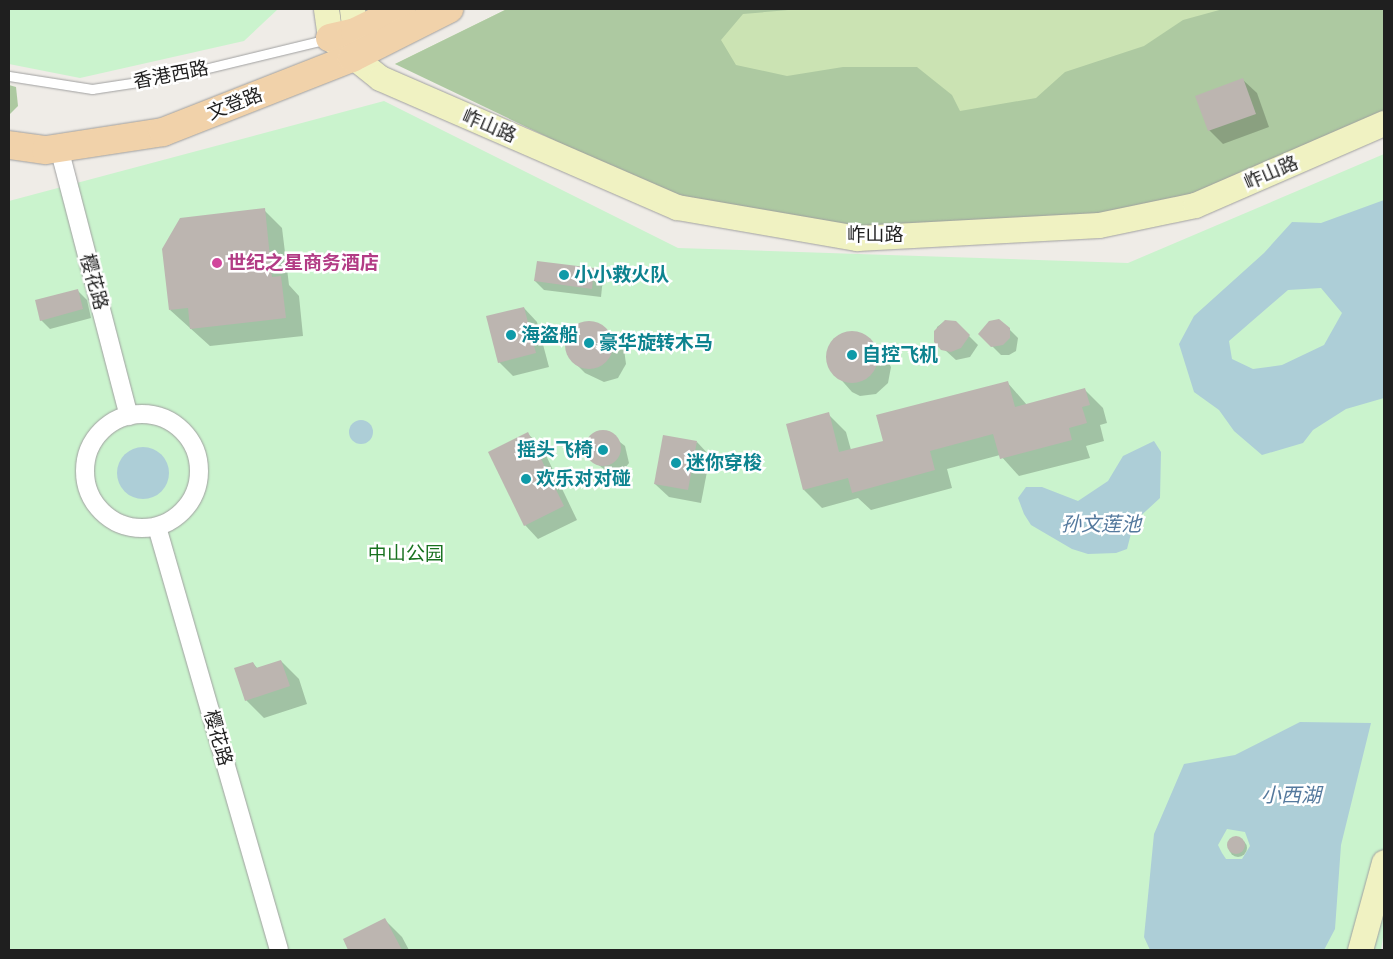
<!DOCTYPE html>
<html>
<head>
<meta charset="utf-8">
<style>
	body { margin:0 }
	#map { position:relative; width:1393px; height:959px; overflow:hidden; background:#efece7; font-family:Mulish,"Noto Sans SC",sans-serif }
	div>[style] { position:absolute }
	.grass>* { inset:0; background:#cbe3b3 }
	.forest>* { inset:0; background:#adc9a1 }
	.park>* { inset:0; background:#caf3cd }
	.water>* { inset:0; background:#adced7 }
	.round { border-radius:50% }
	.shadow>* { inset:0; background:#0003 }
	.building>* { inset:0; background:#bcb5b0 }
	.roads { filter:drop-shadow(0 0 1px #a0a0a0) drop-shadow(0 0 1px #a0a0a0) }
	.lane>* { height:9px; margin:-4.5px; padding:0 4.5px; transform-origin:4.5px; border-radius:4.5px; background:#fff }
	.street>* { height:18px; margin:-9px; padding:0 9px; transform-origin:9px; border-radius:9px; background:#fff }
	.street>.ring { margin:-9px; padding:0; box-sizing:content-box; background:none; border:18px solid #fff; border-radius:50% }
	.secondary>* { height:25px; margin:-12.5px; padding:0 12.5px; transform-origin:12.5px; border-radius:12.5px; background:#f0f2c2 }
	.primary>* { height:28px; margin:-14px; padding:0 14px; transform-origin:14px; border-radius:14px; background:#f1d2aa }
	.dots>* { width:14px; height:14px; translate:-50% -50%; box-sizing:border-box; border:2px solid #fff; border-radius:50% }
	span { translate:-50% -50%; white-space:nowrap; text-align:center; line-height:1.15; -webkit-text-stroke:5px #fff; paint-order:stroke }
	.street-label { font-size:19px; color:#1f1f1f }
	.hotel-label { font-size:19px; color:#b23c85; font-weight:700 }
	.left { translate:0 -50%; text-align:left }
	.culture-label { font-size:19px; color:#0d838f; font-weight:700 }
	.right { translate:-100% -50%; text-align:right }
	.park-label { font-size:19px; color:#197220 }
	.water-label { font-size:20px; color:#54799d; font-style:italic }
	.frame { position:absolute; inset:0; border:10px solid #1f1f1f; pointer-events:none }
</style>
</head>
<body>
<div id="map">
	<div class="grass">
		<div style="clip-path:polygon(507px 9px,1384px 9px,1190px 198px,395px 64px)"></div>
	</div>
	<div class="forest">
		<div style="clip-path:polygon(507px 9px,800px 9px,743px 14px,721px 40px,736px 65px,787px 76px,843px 67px,917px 67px,952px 95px,960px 111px,1036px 98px,1065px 72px,1144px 46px,1183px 20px,1223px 9px,1384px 9px,1384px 115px,1190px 198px,1089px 219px,857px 229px,681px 201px,395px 64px)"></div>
		<div style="clip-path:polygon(9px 85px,16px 87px,18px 106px,9px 115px)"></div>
	</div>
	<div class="park">
		<div style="clip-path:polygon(9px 9px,278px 9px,244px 41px,80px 78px,9px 64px)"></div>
		<div style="clip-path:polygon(384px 101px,678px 248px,1128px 263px,1384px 154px,1384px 931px,1381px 950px,9px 950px,9px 201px)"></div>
	</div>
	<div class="water">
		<div style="clip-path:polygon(evenodd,1384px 200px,1384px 398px,1346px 409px,1313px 430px,1303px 443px,1262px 455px,1234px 431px,1219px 410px,1194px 392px,1179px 344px,1194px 316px,1264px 253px,1292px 222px,1321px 223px,1384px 200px,1321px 288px,1342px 313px,1324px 345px,1282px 365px,1253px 369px,1232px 359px,1229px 341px,1288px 290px,1321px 288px)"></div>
		<div class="round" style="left:349px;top:420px;width:24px;height:24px"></div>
		<div style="clip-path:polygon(1154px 441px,1161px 452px,1160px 498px,1134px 522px,1127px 549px,1116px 553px,1088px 554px,1072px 549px,1031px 525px,1024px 514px,1018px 498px,1026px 487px,1042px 487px,1078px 501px,1108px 481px,1123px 456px)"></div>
		<div class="round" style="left:117px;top:447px;width:52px;height:52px"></div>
		<div style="clip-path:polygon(evenodd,1300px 722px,1371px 723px,1341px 845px,1335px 929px,1324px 950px,1150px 950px,1144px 937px,1154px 834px,1184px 764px,1235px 755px,1300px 722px,1227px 829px,1245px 832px,1250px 846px,1242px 859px,1226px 859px,1222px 853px,1218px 845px,1227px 829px)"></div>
	</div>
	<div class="shadow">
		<div style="clip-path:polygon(1243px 80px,1257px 93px,1269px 127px,1223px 144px,1209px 130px)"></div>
		<div style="clip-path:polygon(264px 210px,282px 228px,289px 285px,299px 296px,303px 336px,210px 346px,170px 310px)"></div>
		<div style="clip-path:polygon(538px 263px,594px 269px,603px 278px,601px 297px,544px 290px,535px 281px)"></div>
		<div style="clip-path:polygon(78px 291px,87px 300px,91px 318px,50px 329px,41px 320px)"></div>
		<div style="clip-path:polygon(524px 308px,537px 322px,549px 367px,513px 376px,499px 362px)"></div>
		<div style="clip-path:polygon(945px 321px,955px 322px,978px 345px,970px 357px,956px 360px,935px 341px,937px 327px)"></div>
		<div style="clip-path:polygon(582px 323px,598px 324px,624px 349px,626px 364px,618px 378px,604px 382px,585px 373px,571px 359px,567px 338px)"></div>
		<div style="clip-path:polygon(1009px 329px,1018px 338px,1016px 351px,1009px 355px,1001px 355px,980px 334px)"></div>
		<div style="clip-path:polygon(854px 332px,869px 339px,883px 353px,891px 367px,888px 383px,876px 394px,860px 396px,852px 392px,828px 365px,828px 349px,838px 336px)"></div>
		<div style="clip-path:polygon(1007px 382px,1027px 405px,1085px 390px,1103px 408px,1107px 423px,1100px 425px,1104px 441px,1086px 446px,1090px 458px,1019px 476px,1000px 455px,947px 469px,952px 488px,871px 510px,858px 498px,822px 508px,804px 490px,828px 414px,846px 432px,851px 450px,885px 442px)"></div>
		<div style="clip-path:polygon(606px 431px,625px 446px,629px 463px,622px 472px,612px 475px,588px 457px,586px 447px,595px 433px)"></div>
		<div style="clip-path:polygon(528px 434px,542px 447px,577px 520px,538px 539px,525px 525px)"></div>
		<div style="clip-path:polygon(697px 442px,710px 456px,701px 503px,669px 497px,655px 484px)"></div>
		<div style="clip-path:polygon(281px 661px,299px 679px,307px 704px,264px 718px,246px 700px,253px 663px,258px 669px)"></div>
		<div class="round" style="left:1229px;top:839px;width:18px;height:18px"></div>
		<div style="clip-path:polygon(384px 919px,402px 937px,409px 950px,350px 950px,344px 940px)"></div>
	</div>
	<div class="building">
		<div style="clip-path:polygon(1243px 78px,1256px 114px,1208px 131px,1195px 96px)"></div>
		<div style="clip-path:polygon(265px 208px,272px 277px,281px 276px,286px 318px,190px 329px,188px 308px,169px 310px,162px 249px,180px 218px)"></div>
		<div style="clip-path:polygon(537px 261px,594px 268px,592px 289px,534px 281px)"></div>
		<div style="clip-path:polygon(78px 289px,83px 309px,40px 321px,35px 300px)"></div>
		<div style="clip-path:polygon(524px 307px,536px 353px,498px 363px,486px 316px)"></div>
		<div style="clip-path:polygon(999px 319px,1010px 328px,1010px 338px,1003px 345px,991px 347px,978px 334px,989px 321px)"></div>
		<div style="clip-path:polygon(945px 320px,956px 321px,970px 335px,961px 348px,951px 352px,941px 350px,934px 342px,934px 331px)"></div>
		<div class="round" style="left:565px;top:321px;width:48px;height:48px"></div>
		<div class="round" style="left:826px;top:331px;width:52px;height:52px"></div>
		<div style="clip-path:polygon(1008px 381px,1015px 407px,1085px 388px,1090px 405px,1082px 407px,1087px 423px,1069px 428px,1072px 440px,1000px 459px,993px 434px,930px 451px,935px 470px,852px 493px,848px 478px,803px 490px,786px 424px,829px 412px,839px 452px,883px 441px,876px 415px)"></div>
		<div class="round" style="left:585px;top:430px;width:36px;height:36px"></div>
		<div style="clip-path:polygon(528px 432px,564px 506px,524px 526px,488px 452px)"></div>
		<div style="clip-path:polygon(663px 435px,697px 441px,688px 490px,654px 484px)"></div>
		<div style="clip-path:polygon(281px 660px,290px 686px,245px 701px,234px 668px,253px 662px,256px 668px)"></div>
		<div class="round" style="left:1227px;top:836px;width:18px;height:18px"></div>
		<div style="clip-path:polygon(385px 918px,402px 950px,348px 950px,343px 939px)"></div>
	</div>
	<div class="roads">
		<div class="lane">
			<div style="left:9px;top:76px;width:84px;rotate:8.9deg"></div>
			<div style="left:92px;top:89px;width:80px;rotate:-8.6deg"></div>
			<div style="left:171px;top:77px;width:162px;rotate:-13.6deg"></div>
		</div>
		<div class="street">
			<div style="left:59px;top:148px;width:277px;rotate:75.4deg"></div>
			<div class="ring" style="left:85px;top:414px;width:96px;height:96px"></div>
			<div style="left:157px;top:527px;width:440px;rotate:73.9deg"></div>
		</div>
		<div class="secondary">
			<div style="left:326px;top:9px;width:29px;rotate:82deg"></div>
			<div style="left:330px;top:38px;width:64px;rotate:38.7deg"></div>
			<div style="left:380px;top:78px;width:324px;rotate:23.5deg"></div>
			<div style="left:677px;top:207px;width:183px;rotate:9.8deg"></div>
			<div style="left:857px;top:238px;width:242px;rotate:-3.1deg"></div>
			<div style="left:1099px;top:225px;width:98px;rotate:-11.8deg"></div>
			<div style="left:1195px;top:205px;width:206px;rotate:-23.5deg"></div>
			<div style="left:352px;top:9px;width:23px;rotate:83deg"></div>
			<div style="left:355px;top:32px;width:19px;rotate:96deg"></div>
			<div style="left:1360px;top:950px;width:91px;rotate:-74.7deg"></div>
		</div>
		<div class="primary">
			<div style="left:330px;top:38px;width:26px;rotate:-13deg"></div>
			<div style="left:355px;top:32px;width:52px;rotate:-26.1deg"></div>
			<div style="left:9px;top:145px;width:37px;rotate:8deg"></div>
			<div style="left:46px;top:150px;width:118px;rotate:-8.7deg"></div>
			<div style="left:163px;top:132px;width:203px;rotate:-21.4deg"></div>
			<div style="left:352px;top:58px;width:109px;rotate:-26.8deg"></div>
		</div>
	</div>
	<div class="dots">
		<div style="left:217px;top:263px;background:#d1479c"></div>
		<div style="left:564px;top:275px;background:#0f9aa8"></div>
		<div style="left:511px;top:335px;background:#0f9aa8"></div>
		<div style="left:589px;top:343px;background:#0f9aa8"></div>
		<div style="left:852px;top:355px;background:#0f9aa8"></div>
		<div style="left:603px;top:450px;background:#0f9aa8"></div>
		<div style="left:676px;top:463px;background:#0f9aa8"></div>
		<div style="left:526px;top:479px;background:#0f9aa8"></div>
	</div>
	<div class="street-label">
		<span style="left:171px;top:75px;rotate:-11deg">香港西路</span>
		<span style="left:235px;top:104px;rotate:-21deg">文登路</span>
		<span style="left:489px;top:126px;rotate:23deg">岞山路</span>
		<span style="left:1271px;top:173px;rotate:-23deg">岞山路</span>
		<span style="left:875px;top:235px">岞山路</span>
		<span style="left:94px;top:282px;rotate:75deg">樱花路</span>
		<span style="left:218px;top:738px;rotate:74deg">樱花路</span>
	</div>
	<div class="hotel-label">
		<span class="left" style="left:227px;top:263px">世纪之星商务酒店</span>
	</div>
	<div class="culture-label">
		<span class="left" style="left:574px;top:275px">小小救火队</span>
		<span class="left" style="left:521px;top:335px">海盗船</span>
		<span class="left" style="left:599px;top:343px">豪华旋转木马</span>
		<span class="left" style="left:862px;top:355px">自控飞机</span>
		<span class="right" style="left:593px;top:450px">摇头飞椅</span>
		<span class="left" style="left:686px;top:463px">迷你穿梭</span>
		<span class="left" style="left:536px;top:479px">欢乐对对碰</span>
	</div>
	<div class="park-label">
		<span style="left:406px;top:554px">中山公园</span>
	</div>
	<div class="water-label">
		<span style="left:1101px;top:523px">孙文莲池</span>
		<span style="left:1291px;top:794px">小西湖</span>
	</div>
	<div class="frame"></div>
</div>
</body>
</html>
